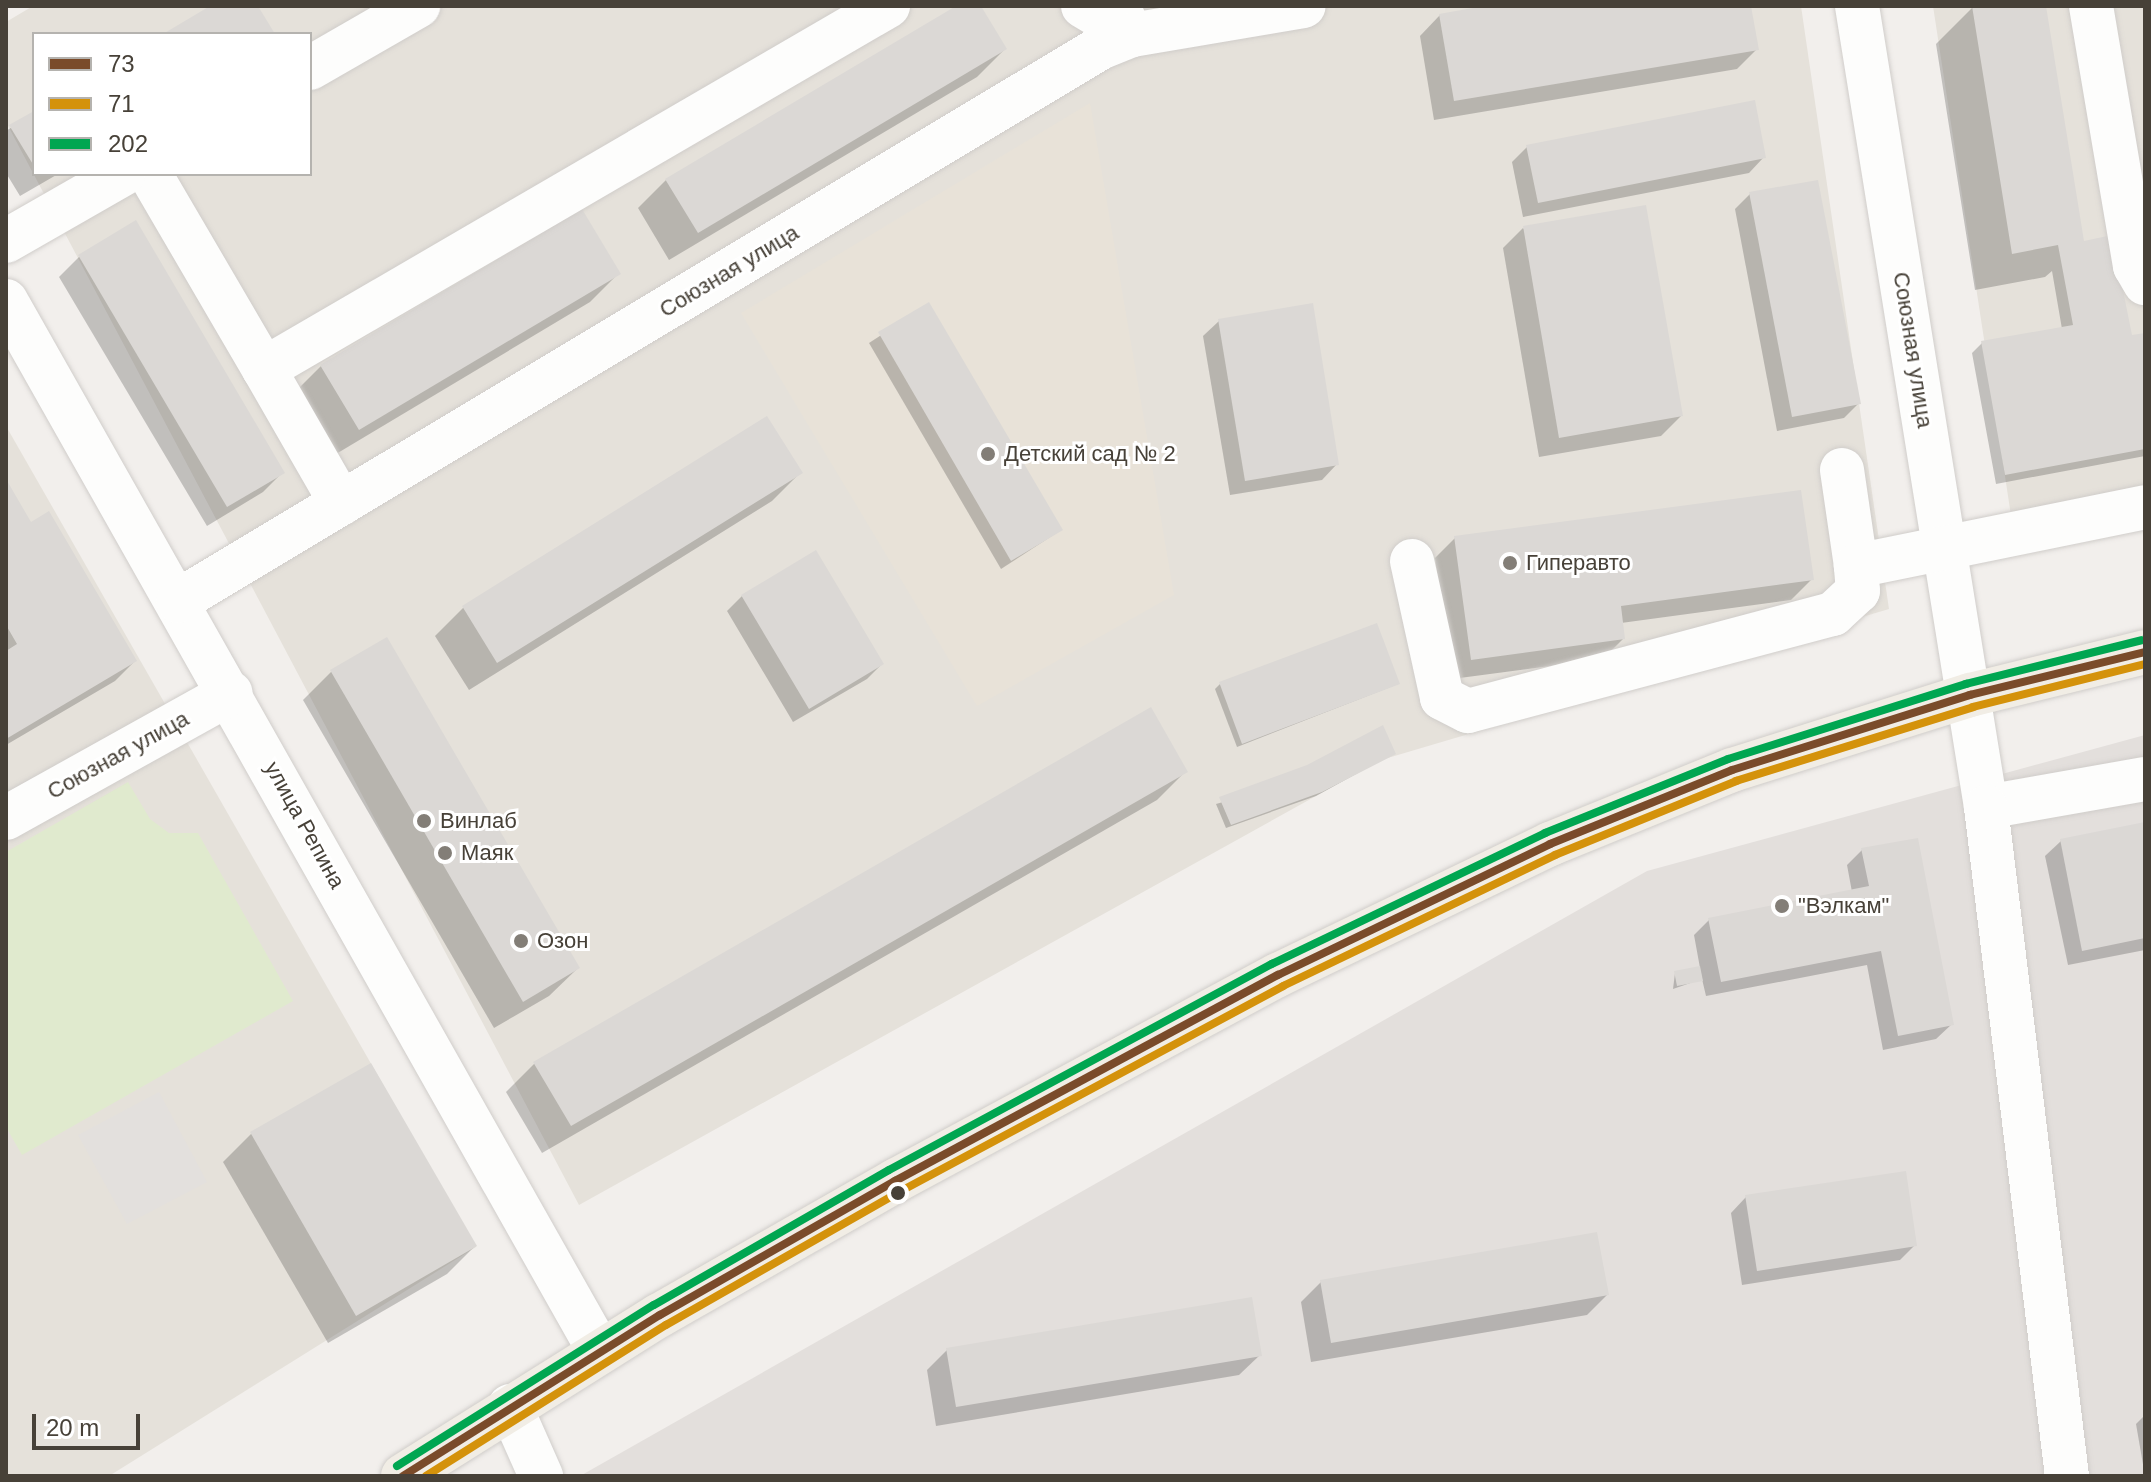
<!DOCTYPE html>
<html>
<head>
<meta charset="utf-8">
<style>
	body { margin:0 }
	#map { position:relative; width:2151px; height:1482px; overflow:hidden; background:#f2efec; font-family:Arial,sans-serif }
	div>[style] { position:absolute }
	.residential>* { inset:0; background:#e5e1da }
	.industrial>* { inset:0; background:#e3dfdc }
	.education>* { inset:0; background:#e8e2d8 }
	.green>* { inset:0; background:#e0eace }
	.parking>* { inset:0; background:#e3e0dd }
	.shadow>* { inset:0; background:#0003 }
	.building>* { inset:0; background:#dbd8d5 }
	.roads { filter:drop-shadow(0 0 2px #d0cdca) drop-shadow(0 0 2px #d0cdca) }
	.minor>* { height:44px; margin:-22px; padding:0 22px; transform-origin:22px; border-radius:22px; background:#fdfdfc }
	.major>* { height:44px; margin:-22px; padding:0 22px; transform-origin:22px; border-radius:22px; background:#f1ede5 }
	.bus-1>* { height:8px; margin:-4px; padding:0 4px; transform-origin:4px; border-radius:4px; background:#7a4b2a }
	.bus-2>* { height:8px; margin:-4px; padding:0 4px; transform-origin:4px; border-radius:4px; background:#d4920b }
	.bus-3>* { height:8px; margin:-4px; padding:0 4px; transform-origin:4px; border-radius:4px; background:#00a651 }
	.dots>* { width:22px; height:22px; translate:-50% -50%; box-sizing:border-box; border:4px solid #fff; border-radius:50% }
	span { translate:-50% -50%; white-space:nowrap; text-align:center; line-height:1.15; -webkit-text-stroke:6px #fff; paint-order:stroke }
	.street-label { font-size:22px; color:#474138 }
	.poi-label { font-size:22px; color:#474138 }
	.left { translate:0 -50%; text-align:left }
	.frame { position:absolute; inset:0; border:8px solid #474138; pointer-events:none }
	.legend { position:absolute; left:32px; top:32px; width:280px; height:144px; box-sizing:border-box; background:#fff; border:2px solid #b5b3af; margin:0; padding:10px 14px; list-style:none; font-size:24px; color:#474138 }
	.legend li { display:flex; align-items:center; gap:16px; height:40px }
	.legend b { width:40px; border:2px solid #b5b3af }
	.scale { position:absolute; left:32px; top:1414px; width:108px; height:36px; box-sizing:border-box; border:4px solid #474138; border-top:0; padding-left:10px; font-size:24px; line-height:28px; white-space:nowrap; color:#474138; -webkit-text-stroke:6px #fff; paint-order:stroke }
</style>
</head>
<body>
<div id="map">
	<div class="residential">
		<div style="clip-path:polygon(evenodd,33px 6px,1801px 6px,1889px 609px,1381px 760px,579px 1205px,6px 122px,6px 22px,33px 6px,34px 34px,310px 34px,310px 174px,34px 174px,34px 34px)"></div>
		<div style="clip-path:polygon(1933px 6px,2145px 6px,2145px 489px,2012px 522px)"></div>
		<div style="clip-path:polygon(6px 426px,476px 1247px,109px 1476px,6px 1476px)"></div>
	</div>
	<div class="industrial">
		<div style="clip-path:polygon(2145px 735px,2145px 1476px,580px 1476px,1647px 871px)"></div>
	</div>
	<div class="education">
		<div style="clip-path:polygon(1090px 103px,1174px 595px,977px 706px,741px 313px)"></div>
	</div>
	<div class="green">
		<div style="clip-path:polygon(128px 782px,150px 819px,169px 833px,198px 833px,293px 1001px,22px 1155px,6px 1127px,6px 852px)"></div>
	</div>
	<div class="parking">
		<div style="clip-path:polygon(159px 1092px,207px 1182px,127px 1224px,78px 1135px)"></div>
	</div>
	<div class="shadow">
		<div style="clip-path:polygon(960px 6px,979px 6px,1005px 49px,977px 77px,669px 260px,638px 208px,666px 180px)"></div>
		<div style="clip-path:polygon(1496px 6px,1749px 6px,1757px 49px,1737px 69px,1434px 120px,1420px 36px,1440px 15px)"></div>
		<div style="clip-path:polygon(2044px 6px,2083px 243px,2131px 338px,2145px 335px,2145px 456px,1996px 484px,1972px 353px,1982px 343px,2062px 329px,2052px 271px,2045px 277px,1975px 290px,1936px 44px,1973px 7px)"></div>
		<div style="clip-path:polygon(34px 113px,34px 174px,58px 174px,20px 196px,6px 173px,6px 131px)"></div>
		<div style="clip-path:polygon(1527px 147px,1764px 157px,1749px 173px,1523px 217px,1512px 162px)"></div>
		<div style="clip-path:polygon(1750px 194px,1859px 403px,1844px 418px,1777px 431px,1735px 209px)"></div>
		<div style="clip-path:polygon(135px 223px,283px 472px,263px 492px,207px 526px,59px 277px,79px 257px)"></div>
		<div style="clip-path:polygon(1523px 228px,1681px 416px,1661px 436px,1539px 457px,1503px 248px)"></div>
		<div style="clip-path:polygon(618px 274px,590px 302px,331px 457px,293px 394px,321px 366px)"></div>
		<div style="clip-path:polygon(929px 304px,1061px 530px,1001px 569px,869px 343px)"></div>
		<div style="clip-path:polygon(1219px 321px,1337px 464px,1322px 480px,1230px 495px,1203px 336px)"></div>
		<div style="clip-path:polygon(766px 419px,800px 473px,772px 501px,469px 690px,435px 636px,463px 608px)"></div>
		<div style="clip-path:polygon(6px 483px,29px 521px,135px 661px,115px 681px,6px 745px)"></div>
		<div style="clip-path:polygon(1455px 538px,1811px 580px,1791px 600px,1621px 623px,1623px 639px,1603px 659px,1452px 679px,1435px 558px)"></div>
		<div style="clip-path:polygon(742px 596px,882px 664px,867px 679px,793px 722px,727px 611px)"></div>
		<div style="clip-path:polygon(386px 640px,578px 968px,549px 996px,494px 1028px,303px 700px,331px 672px)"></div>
		<div style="clip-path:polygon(1220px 684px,1398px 684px,1237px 747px,1215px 689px)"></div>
		<div style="clip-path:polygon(1394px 753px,1316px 796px,1226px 828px,1216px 804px)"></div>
		<div style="clip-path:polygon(1185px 772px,1157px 800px,542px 1153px,506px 1092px,534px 1064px)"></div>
		<div style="clip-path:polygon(2145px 824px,2145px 950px,2068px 965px,2045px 856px,2061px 841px)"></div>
		<div style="clip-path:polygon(1862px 850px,1952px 1024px,1936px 1039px,1883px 1050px,1867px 965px,1706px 996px,1702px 979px,1673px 989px,1675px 973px,1700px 968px,1694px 935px,1709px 920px,1852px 892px,1847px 865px)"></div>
		<div style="clip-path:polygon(370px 1065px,475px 1246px,447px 1274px,328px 1343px,223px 1162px,251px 1134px)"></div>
		<div style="clip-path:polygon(1746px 1197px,1915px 1245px,1900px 1260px,1742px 1285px,1731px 1213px)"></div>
		<div style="clip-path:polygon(1321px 1282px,1607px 1295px,1587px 1315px,1311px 1362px,1301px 1302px)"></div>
		<div style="clip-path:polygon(947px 1350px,1260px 1355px,1239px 1375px,936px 1426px,927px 1370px)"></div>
		<div style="clip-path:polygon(2145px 1415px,2145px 1476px,2136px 1424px)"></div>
	</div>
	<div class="building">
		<div style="clip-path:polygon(210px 6px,258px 6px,275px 34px,163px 34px)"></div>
		<div style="clip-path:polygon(956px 6px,981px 6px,1007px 49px,698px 233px,665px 179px)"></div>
		<div style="clip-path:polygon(1484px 6px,1751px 6px,1759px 50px,1454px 101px,1439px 14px)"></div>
		<div style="clip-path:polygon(1972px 6px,2046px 6px,2084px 241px,2112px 235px,2132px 335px,2145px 333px,2145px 449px,2005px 475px,1981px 341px,2073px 325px,2058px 245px,2012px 254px)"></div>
		<div style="clip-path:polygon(1755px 100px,1766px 158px,1538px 203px,1526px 145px)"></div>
		<div style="clip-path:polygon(34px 111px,34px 166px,9px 125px)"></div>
		<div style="clip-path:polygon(1818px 180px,1861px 404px,1792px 417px,1749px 192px)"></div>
		<div style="clip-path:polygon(1646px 205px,1683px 416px,1559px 438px,1523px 226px)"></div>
		<div style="clip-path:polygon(582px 209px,621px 274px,359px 430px,320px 365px)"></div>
		<div style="clip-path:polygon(136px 220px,285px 473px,227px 507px,78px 255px)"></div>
		<div style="clip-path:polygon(929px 302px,1063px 530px,1011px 561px,878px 332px)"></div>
		<div style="clip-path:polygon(1313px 303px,1339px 465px,1245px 481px,1218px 319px)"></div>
		<div style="clip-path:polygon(767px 416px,803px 473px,497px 663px,462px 606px)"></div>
		<div style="clip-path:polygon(6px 479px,31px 522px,49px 511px,137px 661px,6px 739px,6px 651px,17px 644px,6px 625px)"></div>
		<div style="clip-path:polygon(1801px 490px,1814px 580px,1621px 606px,1625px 639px,1471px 660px,1454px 536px)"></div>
		<div style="clip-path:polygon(816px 550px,884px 664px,809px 709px,741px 595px)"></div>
		<div style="clip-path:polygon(1377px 623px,1400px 684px,1242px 744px,1219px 682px)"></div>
		<div style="clip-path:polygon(387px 637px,580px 968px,523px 1002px,330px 670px)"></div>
		<div style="clip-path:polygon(1151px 707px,1188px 772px,571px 1126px,533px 1062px)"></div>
		<div style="clip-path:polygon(1383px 725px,1396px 754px,1322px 792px,1231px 825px,1219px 797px,1307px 765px)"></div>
		<div style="clip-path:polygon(2145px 822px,2145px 938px,2082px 951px,2060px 839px)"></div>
		<div style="clip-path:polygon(1918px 838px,1954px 1025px,1898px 1036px,1881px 951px,1721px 982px,1708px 918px,1869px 886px,1861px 848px)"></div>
		<div style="clip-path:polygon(1700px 966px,1703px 981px,1677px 986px,1674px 971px)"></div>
		<div style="clip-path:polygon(371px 1063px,477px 1246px,356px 1316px,250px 1132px)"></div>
		<div style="clip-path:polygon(1906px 1171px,1917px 1246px,1757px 1271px,1745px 1195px)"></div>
		<div style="clip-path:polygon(1597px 1232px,1609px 1295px,1331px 1343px,1320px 1280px)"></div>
		<div style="clip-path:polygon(1252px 1297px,1262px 1356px,956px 1407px,946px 1348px)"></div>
	</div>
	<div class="roads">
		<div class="minor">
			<div style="left:1083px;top:6px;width:57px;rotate:30.6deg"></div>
			<div style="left:1132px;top:35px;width:33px;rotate:-117deg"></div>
			<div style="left:1857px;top:6px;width:811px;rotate:80.85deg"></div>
			<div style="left:1986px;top:807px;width:161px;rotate:-10deg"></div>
			<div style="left:2091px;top:6px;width:264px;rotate:80.4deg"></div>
			<div style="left:2135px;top:266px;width:20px;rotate:60deg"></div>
			<div style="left:310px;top:68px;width:125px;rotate:-29.9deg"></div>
			<div style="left:150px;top:174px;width:226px;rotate:59.7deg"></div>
			<div style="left:264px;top:369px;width:722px;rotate:-30.19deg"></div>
			<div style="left:6px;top:241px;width:135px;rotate:-29.8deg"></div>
			<div style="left:6px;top:301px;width:1207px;rotate:60.53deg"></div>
			<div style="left:264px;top:369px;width:155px;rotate:60.1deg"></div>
			<div style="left:1842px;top:470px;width:97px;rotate:81.7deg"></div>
			<div style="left:1856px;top:566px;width:295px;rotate:-11.5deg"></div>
			<div style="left:1412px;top:561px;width:140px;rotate:77.6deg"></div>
			<div style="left:1442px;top:698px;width:29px;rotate:27deg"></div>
			<div style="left:1468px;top:711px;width:378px;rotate:-14.9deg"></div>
			<div style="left:1833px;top:614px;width:34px;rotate:-43deg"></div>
			<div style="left:1858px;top:591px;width:25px;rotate:-95deg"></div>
			<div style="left:178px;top:601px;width:1077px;rotate:-30.95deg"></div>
			<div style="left:1102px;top:47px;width:32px;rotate:-22deg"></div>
			<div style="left:1132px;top:35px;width:174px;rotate:-9.6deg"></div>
			<div style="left:1986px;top:807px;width:674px;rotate:83.1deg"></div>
			<div style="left:6px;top:818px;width:257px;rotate:-29.1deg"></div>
			<div style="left:510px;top:1406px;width:77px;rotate:66.1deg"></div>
		</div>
		<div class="major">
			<div style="left:403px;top:1476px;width:303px;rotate:-32.1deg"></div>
			<div style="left:660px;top:1315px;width:271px;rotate:-29.7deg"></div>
			<div style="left:895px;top:1181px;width:435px;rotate:-28.3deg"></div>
			<div style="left:1278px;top:975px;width:302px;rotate:-25.7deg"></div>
			<div style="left:1550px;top:844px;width:196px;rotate:-22.1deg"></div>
			<div style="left:1732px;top:770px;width:250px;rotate:-17.5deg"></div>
			<div style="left:1970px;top:695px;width:180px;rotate:-13.8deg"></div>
		</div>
	</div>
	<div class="bus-1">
		<div style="left:403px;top:1476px;width:303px;rotate:-32.1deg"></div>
		<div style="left:660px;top:1315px;width:271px;rotate:-29.7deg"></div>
		<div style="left:895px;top:1181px;width:435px;rotate:-28.3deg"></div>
		<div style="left:1278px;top:975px;width:302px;rotate:-25.7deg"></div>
		<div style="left:1550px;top:844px;width:196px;rotate:-22.1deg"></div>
		<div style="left:1732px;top:770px;width:250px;rotate:-17.5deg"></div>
		<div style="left:1970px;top:695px;width:180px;rotate:-13.8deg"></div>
	</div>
	<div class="bus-2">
		<div style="left:426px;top:1476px;width:284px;rotate:-32.2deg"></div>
		<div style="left:666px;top:1325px;width:271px;rotate:-29.7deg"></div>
		<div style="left:901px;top:1191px;width:434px;rotate:-28.2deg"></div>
		<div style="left:1283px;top:986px;width:302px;rotate:-25.7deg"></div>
		<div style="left:1555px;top:855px;width:196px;rotate:-22.2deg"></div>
		<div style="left:1736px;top:781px;width:248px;rotate:-17.3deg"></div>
		<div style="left:1973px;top:707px;width:177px;rotate:-14deg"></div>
	</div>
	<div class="bus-3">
		<div style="left:397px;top:1466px;width:303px;rotate:-32.1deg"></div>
		<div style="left:654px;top:1305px;width:271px;rotate:-29.9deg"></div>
		<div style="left:889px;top:1170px;width:435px;rotate:-28.3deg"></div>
		<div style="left:1272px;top:964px;width:303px;rotate:-25.6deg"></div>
		<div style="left:1545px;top:833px;width:197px;rotate:-22deg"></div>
		<div style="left:1728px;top:759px;width:250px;rotate:-17.5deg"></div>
		<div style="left:1966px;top:684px;width:181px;rotate:-14deg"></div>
	</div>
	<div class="dots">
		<div style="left:988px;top:454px;background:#837e77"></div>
		<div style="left:1510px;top:563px;background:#837e77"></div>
		<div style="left:424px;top:821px;background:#837e77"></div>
		<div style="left:445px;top:853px;background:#837e77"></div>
		<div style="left:1782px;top:906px;background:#837e77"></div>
		<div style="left:521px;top:941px;background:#837e77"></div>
		<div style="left:898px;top:1193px;background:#474138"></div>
	</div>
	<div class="street-label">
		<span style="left:729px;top:271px;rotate:-31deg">Союзная улица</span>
		<span style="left:1913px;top:350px;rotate:81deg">Союзная улица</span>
		<span style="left:118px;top:755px;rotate:-29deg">Союзная улица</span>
		<span style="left:305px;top:825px;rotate:61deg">улица Репина</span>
	</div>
	<div class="poi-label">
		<span class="left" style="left:1004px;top:454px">Детский сад № 2</span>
		<span class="left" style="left:1526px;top:563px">Гиперавто</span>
		<span class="left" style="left:440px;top:821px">Винлаб</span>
		<span class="left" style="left:461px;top:853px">Маяк</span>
		<span class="left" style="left:1798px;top:906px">"Вэлкам"</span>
		<span class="left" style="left:537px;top:941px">Озон</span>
	</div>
	<div class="frame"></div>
	<ul class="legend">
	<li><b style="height:10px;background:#7a4b2a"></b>73</li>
	<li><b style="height:10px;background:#d4920b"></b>71</li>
	<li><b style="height:10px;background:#00a651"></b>202</li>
	</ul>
	<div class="scale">20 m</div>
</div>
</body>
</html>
